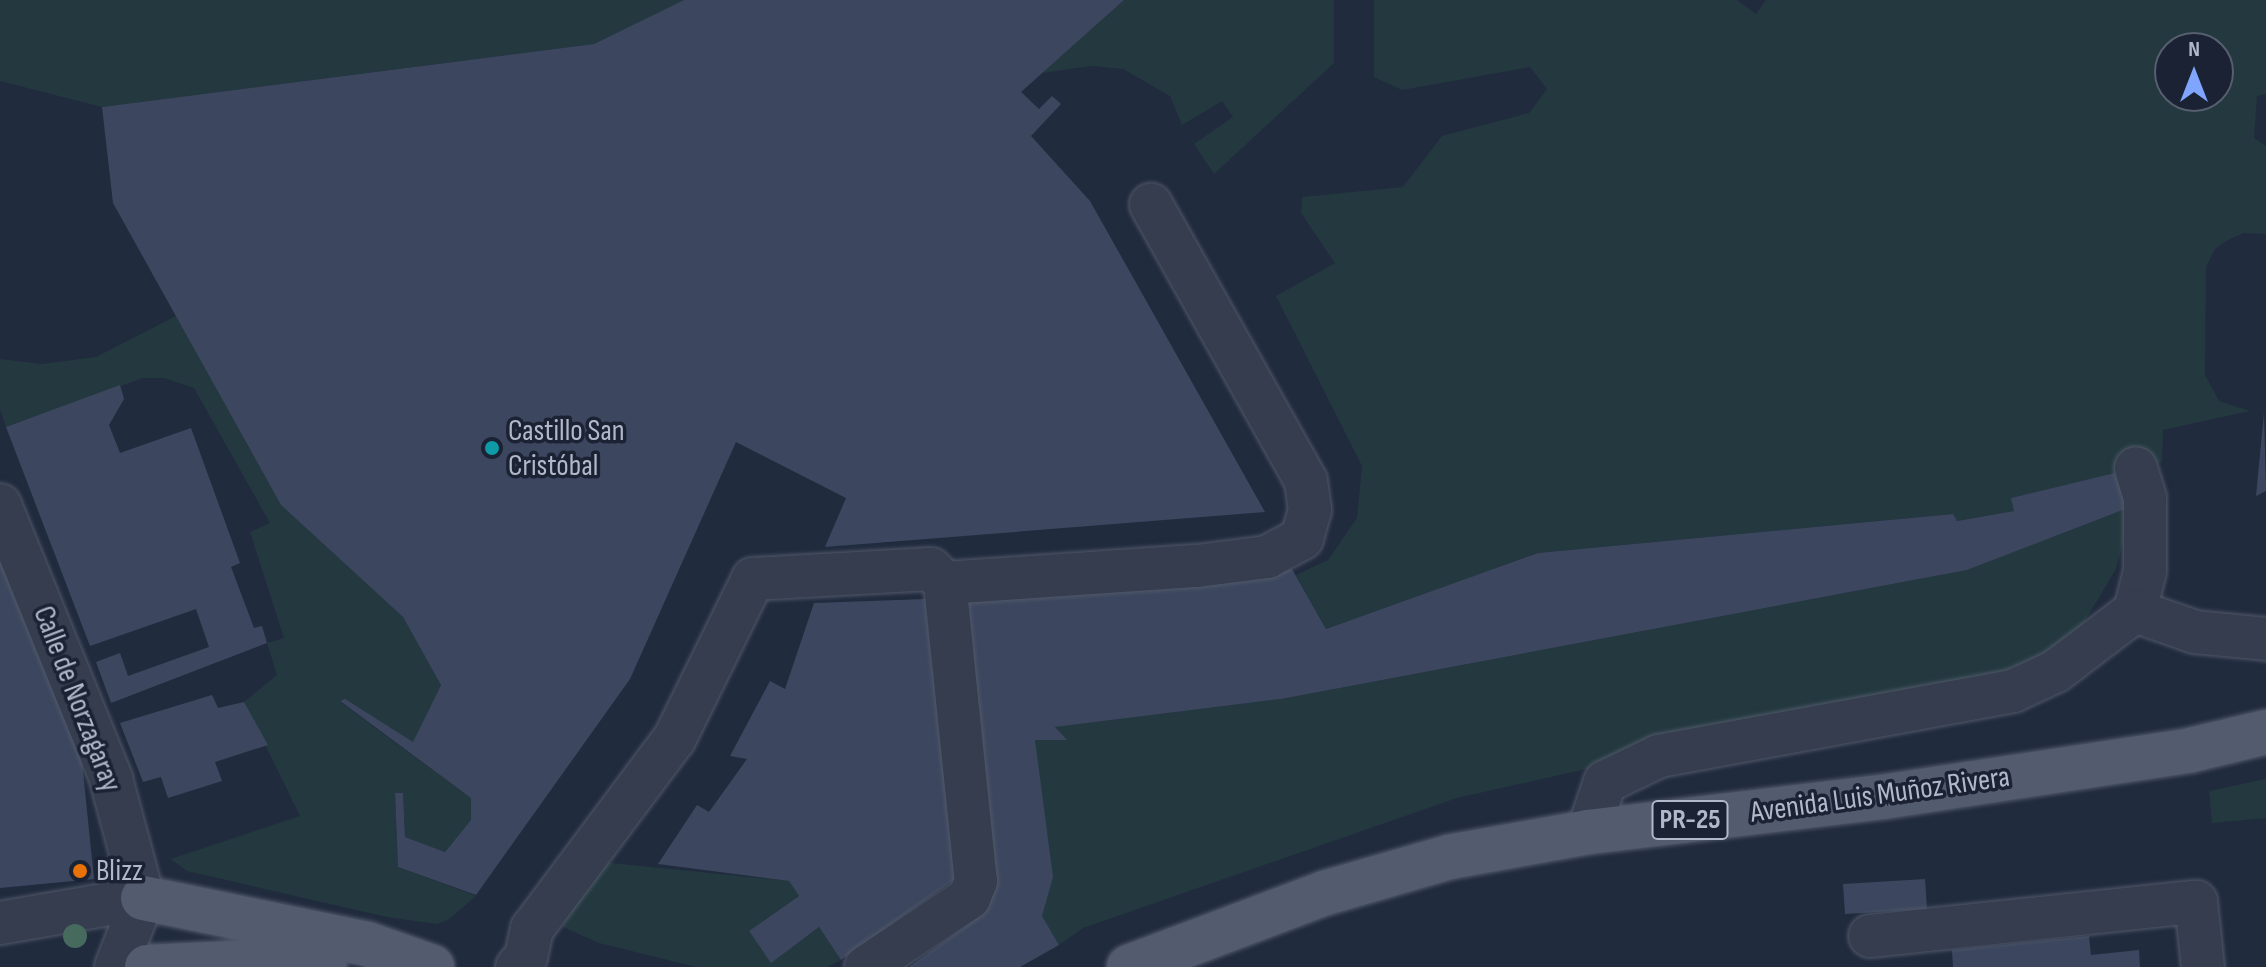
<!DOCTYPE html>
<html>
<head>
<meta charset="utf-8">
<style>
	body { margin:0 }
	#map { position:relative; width:2266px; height:967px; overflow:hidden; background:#212b3e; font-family:"Sofia Sans Condensed",sans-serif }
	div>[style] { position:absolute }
	.green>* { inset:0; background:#23393f }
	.building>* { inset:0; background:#3c475f }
	.roads { filter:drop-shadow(0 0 2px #505869) drop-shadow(0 0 2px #505869) }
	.minor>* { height:42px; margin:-21px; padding:0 21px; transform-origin:21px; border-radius:21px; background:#353d4e }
	.major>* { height:44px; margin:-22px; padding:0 22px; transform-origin:22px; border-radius:22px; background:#535c6e }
	.trees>* { width:24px; height:24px; margin:-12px; border-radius:50%; background:#466a5d }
	.dots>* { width:22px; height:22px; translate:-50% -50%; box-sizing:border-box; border:4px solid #1a2233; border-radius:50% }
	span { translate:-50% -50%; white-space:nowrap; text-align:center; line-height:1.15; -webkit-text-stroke:7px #1a2233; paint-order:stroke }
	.shield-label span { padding:2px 6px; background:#1a2233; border:2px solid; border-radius:6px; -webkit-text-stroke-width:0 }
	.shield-label { font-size:28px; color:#b0b8ca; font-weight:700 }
	.poi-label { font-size:30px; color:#b0b8ca }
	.left { translate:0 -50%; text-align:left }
	.street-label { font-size:30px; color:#b0b8ca }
	.north { position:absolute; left:2154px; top:32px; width:80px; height:80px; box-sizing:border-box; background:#1a2233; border:2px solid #565e6f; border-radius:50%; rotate:0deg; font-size:22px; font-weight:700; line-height:32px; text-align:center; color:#b0b8ca }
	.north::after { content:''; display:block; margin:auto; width:28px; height:36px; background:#80a5ff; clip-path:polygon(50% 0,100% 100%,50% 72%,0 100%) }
</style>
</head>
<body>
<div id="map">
	<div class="green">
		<div style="clip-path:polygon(0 0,684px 0,594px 44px,102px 107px,0 81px)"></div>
		<div style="clip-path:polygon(1124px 0,1334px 0,1334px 63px,1214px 174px,1194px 144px,1233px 117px,1222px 101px,1182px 125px,1170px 96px,1123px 69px,1091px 66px,1042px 73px)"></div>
		<div style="clip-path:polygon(evenodd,1374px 0,1737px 0,1756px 14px,1766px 0,2266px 0,2266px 94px,2257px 96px,2254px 138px,2266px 146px,2266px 234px,2244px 233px,2228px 240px,2215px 249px,2206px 267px,2205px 375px,2219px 401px,2250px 411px,2163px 430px,2162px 462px,2012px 498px,2014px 511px,1957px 521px,1952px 514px,1538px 553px,1326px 629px,1296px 575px,1328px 560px,1357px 518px,1362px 466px,1276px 296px,1335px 263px,1301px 213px,1302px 197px,1403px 187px,1442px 136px,1529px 113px,1547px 89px,1530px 67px,1402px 90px,1374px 77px,1374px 0,2170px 48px,2218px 48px,2218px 96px,2170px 96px,2170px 48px)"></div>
		<div style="clip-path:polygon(176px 316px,281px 505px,403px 617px,441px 685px,413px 742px,345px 700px,340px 702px,471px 798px,471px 820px,445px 852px,405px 837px,403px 793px,395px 793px,398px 867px,476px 896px,448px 920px,436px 924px,387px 917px,187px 871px,171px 859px,300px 816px,244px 702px,277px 675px,267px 643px,284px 638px,250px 532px,270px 523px,194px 388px,164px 378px,143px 378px,6px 427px,0 409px,0 359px,42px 364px,96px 357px)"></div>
		<div style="clip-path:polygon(2133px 506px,2116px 569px,2077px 634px,2019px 672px,1457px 798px,1083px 928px,1059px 945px,1042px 916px,1035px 740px,1066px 740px,1055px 727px,1281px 699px,1967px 570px)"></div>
		<div style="clip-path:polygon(2266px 779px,2266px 818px,2212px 823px,2209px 791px)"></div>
		<div style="clip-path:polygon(601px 862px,789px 881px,799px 896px,749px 931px,771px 962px,819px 927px,841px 960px,827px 967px,696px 967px,599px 943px,563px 927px,579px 886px)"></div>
	</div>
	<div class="building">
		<div style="clip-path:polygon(684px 0,1124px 0,1021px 92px,1039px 109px,1052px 96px,1061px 104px,1031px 136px,1090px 201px,1265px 512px,825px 547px,846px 498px,736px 442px,630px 679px,476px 895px,398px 867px,395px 793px,403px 793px,405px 837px,445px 852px,471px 820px,471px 798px,340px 701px,345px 699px,413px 742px,441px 685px,403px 617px,281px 505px,113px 203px,102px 107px,594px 44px)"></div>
		<div style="clip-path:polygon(120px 385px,124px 399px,109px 425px,120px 453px,191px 428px,240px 563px,231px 567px,254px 628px,262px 626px,267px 643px,111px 703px,96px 662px,120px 653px,128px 676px,209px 647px,196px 609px,90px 646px,6px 427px)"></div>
		<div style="clip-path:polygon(2264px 413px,2266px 491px,2256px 496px)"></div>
		<div style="clip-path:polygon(2119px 472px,2133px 506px,1967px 570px,1281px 699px,1055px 727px,1067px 740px,1035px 740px,1053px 877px,1042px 916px,1059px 945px,1020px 967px,909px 967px,981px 915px,995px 890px,968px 594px,1292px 569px,1326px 629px,1538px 553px,1953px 514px,1957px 521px,2014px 511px,2011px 498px)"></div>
		<div style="clip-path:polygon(0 554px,81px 752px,94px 879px,0 888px)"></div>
		<div style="clip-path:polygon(925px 599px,955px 879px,841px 960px,819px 927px,771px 963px,749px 931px,799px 896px,789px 881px,658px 864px,697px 805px,709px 812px,747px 759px,730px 756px,770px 681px,785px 689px,814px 603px)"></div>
		<div style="clip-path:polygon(212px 695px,218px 708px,244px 702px,268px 745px,215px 762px,222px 781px,168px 798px,161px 777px,143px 782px,120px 723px)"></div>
		<div style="clip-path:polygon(1925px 879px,1927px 909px,1845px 914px,1843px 884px)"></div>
		<div style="clip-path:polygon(2089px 936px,2091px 955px,2139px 950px,2140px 967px,1953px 967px,1952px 950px)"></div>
	</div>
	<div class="roads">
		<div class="minor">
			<div style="left:0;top:505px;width:296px;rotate:67.9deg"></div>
			<div style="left:111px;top:779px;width:123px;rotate:74.9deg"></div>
			<div style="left:945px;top:583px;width:253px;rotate:-3.9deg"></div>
			<div style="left:1197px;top:566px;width:71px;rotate:-7.3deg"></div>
			<div style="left:1267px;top:557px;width:40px;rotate:-28deg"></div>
			<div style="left:1302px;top:538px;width:29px;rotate:-74deg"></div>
			<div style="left:1310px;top:510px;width:29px;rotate:-98deg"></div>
			<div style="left:1306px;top:481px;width:317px;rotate:-119.3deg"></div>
			<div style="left:2135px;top:611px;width:41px;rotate:-76deg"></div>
			<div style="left:2145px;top:571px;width:73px;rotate:-90deg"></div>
			<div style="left:2145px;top:498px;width:31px;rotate:-107deg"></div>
			<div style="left:1588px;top:832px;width:53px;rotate:-71.2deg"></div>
			<div style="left:1605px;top:782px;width:60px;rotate:-25.7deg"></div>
			<div style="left:1659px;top:756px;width:360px;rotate:-10.4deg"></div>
			<div style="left:2013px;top:691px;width:47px;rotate:-24.9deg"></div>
			<div style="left:2056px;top:671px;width:99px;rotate:-37.2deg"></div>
			<div style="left:2135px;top:611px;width:64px;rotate:19.3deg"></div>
			<div style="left:2195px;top:632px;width:71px;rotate:5.6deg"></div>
			<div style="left:0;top:923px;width:145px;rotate:-9.9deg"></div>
			<div style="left:1870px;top:936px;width:328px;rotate:-6deg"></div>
			<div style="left:2196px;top:902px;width:65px;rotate:83.9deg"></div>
			<div style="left:116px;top:967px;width:74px;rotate:-68.6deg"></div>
			<div style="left:517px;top:967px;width:13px;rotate:-48deg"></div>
			<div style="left:526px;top:957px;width:29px;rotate:-78deg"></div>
			<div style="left:532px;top:929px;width:239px;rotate:-53.2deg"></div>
			<div style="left:675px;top:738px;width:177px;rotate:-63.9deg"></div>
			<div style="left:753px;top:579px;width:178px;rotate:-3.2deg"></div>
			<div style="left:931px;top:569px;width:20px;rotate:45deg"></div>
			<div style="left:945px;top:583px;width:300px;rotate:84.1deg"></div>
			<div style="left:976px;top:881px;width:18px;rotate:112deg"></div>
			<div style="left:969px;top:898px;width:124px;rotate:146.2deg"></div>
		</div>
		<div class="major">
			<div style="left:143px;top:898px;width:229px;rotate:11.6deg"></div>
			<div style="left:367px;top:944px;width:69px;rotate:19.5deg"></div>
			<div style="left:147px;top:967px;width:129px;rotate:-2.7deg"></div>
			<div style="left:276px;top:961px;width:49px;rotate:7deg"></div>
			<div style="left:1129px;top:967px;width:210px;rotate:-20.7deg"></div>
			<div style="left:1325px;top:893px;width:129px;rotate:-16.2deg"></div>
			<div style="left:1449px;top:857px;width:141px;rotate:-10.2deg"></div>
			<div style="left:1588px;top:832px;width:296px;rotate:-6.8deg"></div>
			<div style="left:1882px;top:797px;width:313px;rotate:-8.6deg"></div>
			<div style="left:2191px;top:750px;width:77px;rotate:-13.5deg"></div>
		</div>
	</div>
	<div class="trees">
		<div style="left:75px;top:936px"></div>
	</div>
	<div class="dots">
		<div style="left:492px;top:448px;background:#0f9aa8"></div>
		<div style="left:80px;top:871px;background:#e8710a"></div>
	</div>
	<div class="shield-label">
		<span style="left:1690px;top:820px">PR-25</span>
	</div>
	<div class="poi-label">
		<span class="left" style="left:508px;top:448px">Castillo San<br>Cristóbal</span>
		<span class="left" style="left:96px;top:871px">Blizz</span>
	</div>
	<div class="street-label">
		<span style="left:77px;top:699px;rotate:69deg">Calle de Norzagaray</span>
		<span style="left:1880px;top:795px;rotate:-8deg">Avenida Luis Muñoz Rivera</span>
	</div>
	<div class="north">N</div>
</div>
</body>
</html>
